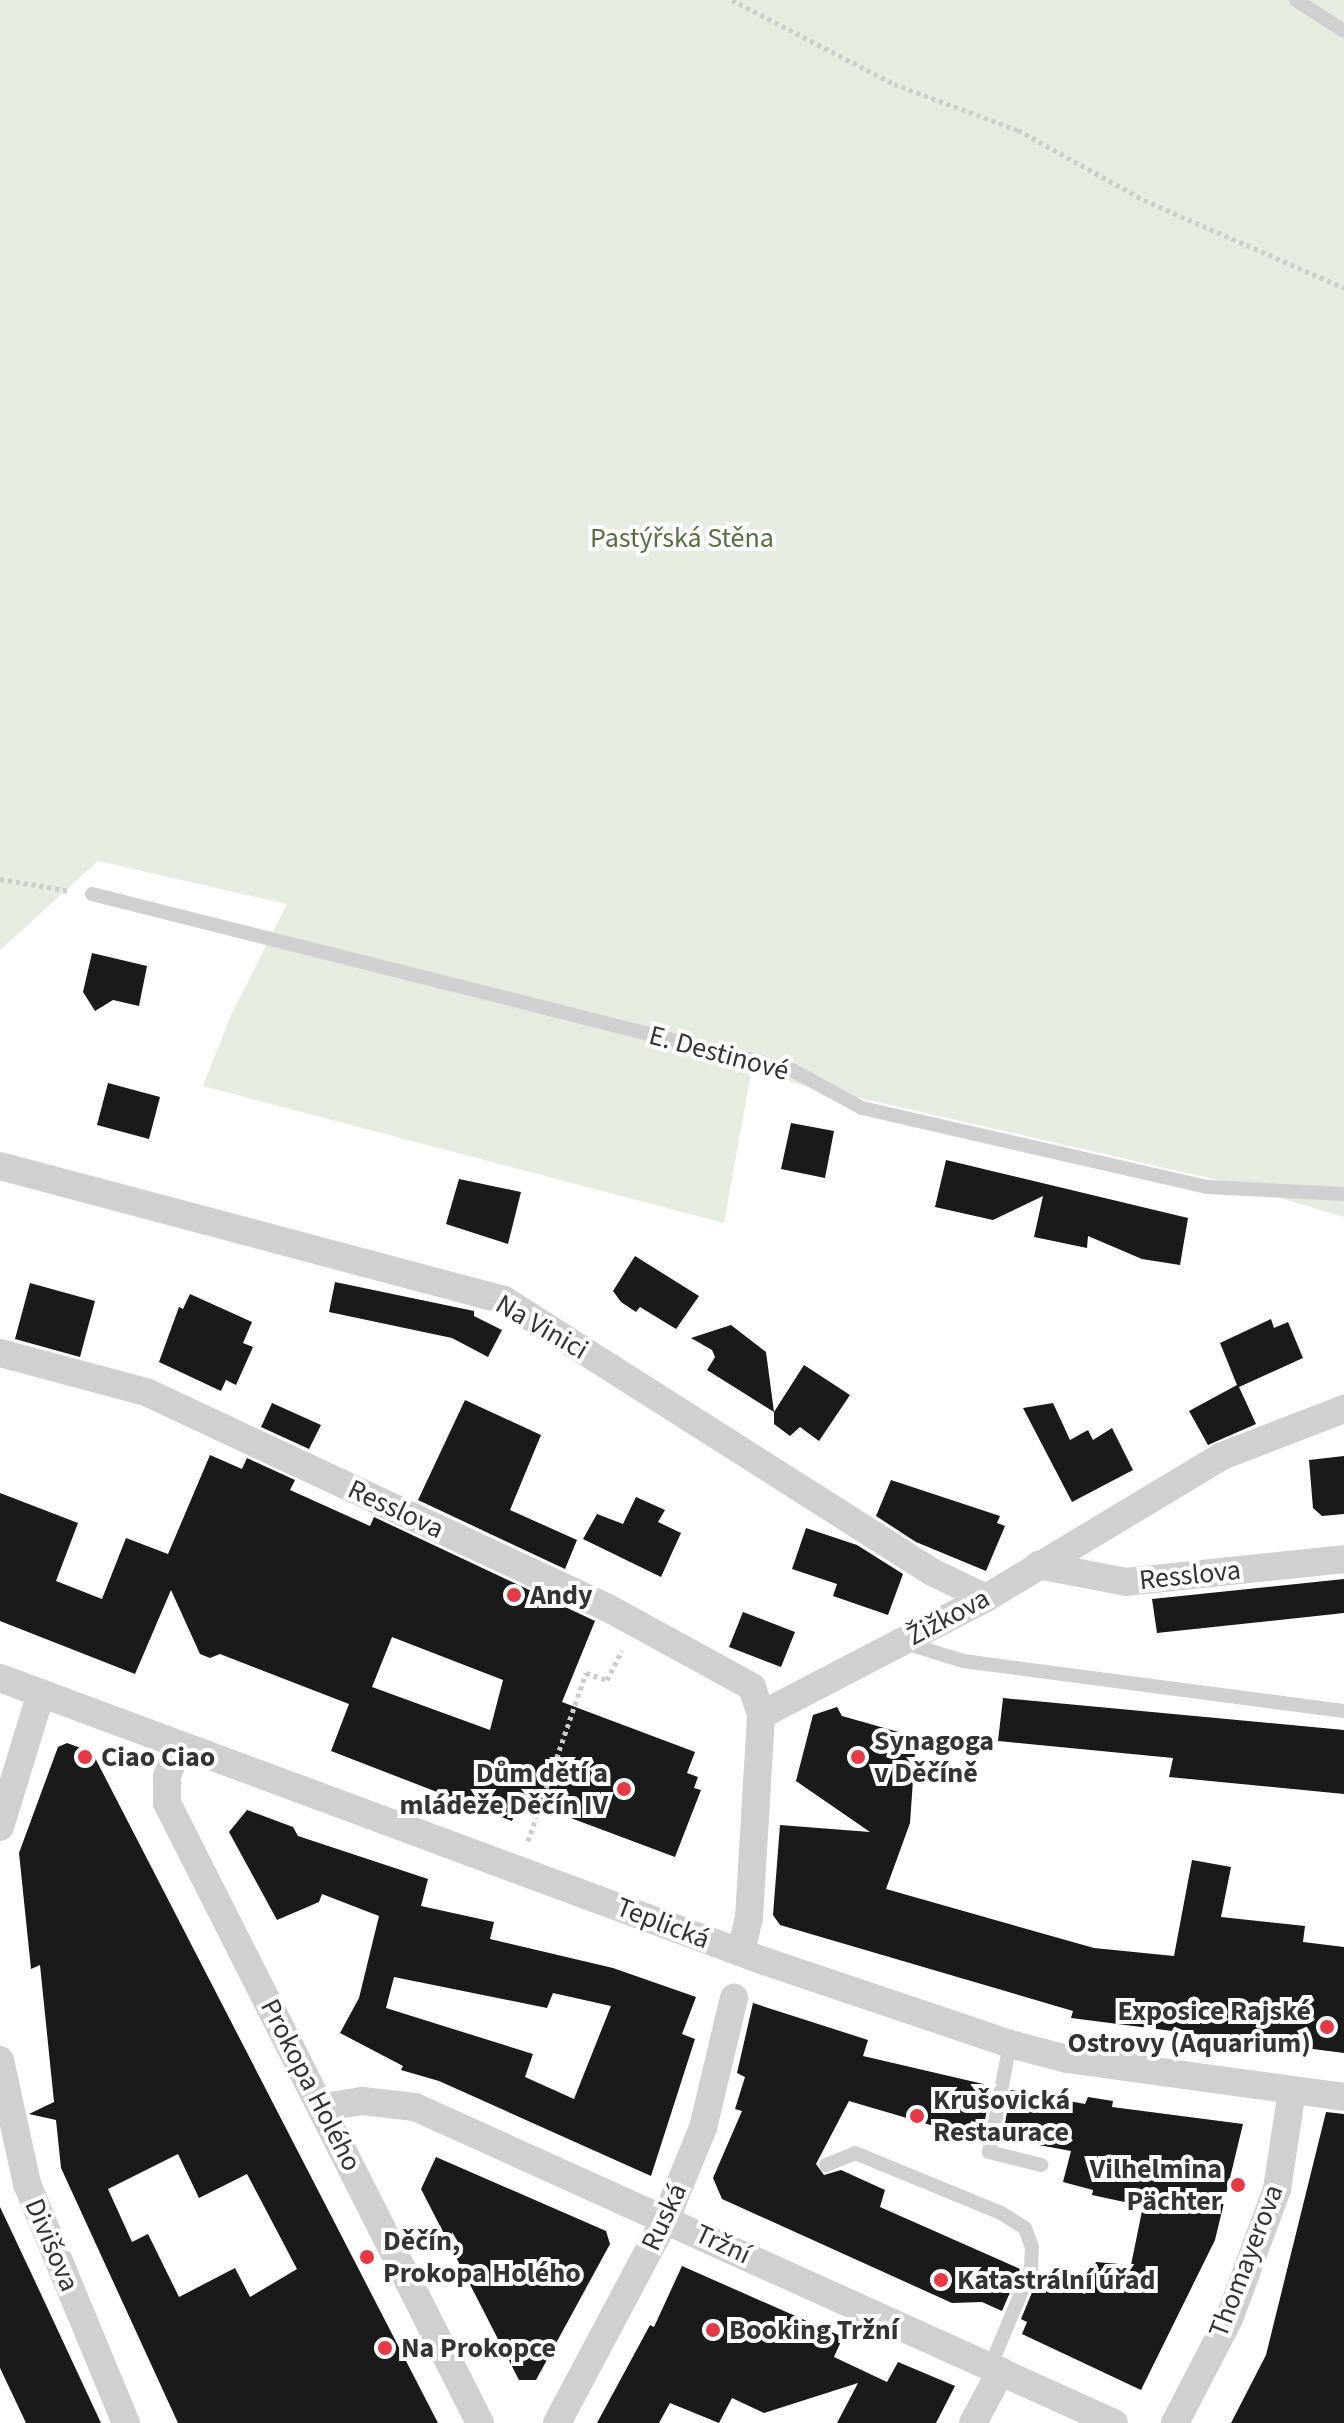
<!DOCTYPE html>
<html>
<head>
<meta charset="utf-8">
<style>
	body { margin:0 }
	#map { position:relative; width:1344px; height:2423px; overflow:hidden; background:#fff; font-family:"Source Sans 3",sans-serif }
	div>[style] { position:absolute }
	.green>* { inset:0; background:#e6ecdf }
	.building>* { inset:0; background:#1a1a1a }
	.path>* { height:5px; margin-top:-2.5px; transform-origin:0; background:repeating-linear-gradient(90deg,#cdcdcd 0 4px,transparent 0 8px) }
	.service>* { height:14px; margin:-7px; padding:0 7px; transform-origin:7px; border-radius:7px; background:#d0d0d0 }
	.minor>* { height:28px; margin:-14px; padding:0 14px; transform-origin:14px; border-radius:14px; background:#d0d0d0 }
	.dots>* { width:22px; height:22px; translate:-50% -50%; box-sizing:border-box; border:4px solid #fff; border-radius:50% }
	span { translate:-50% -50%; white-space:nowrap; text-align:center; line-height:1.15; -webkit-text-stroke:8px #fff; paint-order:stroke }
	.park-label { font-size:28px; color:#56703f }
	.street-label { font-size:28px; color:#333 }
	.poi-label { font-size:28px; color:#333; font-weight:700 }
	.left { translate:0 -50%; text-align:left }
	.right { translate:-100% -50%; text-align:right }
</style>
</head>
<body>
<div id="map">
	<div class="green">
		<div style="clip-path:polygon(0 0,1344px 0,1344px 1217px,1230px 1183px,751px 1073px,724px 1223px,203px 1086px,231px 1015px,287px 904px,98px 861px,0 950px)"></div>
	</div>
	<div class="building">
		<div style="clip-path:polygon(92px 953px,147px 966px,139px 1006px,113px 1000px,95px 1011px,83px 992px)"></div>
		<div style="clip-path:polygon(108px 1083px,160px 1097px,149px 1139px,97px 1125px)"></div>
		<div style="clip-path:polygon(791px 1123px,834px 1131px,825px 1178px,781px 1169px)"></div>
		<div style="clip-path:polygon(946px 1160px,1188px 1218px,1180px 1265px,1142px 1259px,1088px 1236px,1087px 1248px,1034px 1237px,1043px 1196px,993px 1220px,935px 1207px)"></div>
		<div style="clip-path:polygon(459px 1179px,521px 1192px,508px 1244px,446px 1224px)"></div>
		<div style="clip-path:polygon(635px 1256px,699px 1296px,676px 1329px,640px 1307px,636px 1312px,621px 1302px,613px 1291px)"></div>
		<div style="clip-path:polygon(335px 1282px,474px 1311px,474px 1316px,502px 1330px,488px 1357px,452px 1338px,329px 1312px)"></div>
		<div style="clip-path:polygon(30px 1283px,95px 1301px,80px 1357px,15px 1339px)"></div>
		<div style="clip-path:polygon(190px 1294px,252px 1322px,243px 1343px,253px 1347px,236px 1385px,226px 1380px,221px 1391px,159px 1362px,179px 1307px,183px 1309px)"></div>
		<div style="clip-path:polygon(1271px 1319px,1274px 1328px,1288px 1322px,1303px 1358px,1239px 1387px,1256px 1424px,1208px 1445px,1189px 1411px,1237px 1385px,1220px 1343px)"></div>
		<div style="clip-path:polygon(731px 1325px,766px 1352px,774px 1412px,804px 1365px,850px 1395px,819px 1441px,800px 1427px,790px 1436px,774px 1424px,774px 1412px,707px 1370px,715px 1357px,712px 1350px,691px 1338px)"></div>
		<div style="clip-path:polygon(465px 1400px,541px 1435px,510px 1510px,577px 1540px,565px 1569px,418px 1500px)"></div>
		<div style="clip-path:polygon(272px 1403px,321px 1425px,309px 1449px,261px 1427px)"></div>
		<div style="clip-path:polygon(1053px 1403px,1070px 1440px,1088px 1430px,1093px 1440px,1112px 1428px,1133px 1470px,1072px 1502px,1023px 1408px)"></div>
		<div style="clip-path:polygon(evenodd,210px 1455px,242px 1469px,247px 1458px,295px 1480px,290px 1490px,370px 1526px,374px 1517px,595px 1621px,562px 1702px,695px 1752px,687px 1773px,698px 1777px,694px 1788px,701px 1790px,675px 1857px,520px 1799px,512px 1821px,331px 1751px,349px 1704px,220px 1654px,210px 1658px,200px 1654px,171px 1590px,135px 1674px,0 1621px,0 1493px,78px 1523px,56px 1581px,102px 1599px,126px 1538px,168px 1554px,210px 1455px,392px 1637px,503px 1680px,490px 1730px,372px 1687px,392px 1637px)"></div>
		<div style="clip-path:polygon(1344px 1456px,1344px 1514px,1322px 1516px,1313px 1508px,1309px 1460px)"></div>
		<div style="clip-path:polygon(891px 1480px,1000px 1516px,997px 1523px,1005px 1526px,986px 1571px,916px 1542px,876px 1516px)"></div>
		<div style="clip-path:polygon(636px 1497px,665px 1510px,658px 1522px,681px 1533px,661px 1577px,583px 1539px,597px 1514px,623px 1524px)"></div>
		<div style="clip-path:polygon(806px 1528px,857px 1545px,903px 1574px,888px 1615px,833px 1596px,837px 1584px,792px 1569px)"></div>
		<div style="clip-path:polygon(1344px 1579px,1344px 1613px,1157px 1633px,1152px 1599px)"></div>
		<div style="clip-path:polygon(743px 1612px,795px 1632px,781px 1667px,729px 1647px)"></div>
		<div style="clip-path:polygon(1003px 1698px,1344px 1730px,1344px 1794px,1169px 1777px,1173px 1758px,998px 1741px)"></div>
		<div style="clip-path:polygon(837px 1707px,842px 1716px,916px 1737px,910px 1823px,886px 1889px,1094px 1948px,1174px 1956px,1192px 1860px,1231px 1867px,1221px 1917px,1305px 1926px,1303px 1942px,1344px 1947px,1344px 2053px,1071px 2018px,1073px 2011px,780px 1925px,773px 1915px,780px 1825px,870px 1832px,796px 1781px,813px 1715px)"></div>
		<div style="clip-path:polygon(evenodd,67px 1743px,92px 1752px,438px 2423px,178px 2423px,61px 2168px,56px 2120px,29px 2114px,54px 2102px,40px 1965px,31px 1969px,19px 1853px,58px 1747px,67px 1743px,178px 2154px,199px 2198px,247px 2174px,297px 2269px,250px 2297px,235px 2268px,179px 2297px,148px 2234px,132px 2242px,108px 2189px,178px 2154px)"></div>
		<div style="clip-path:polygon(evenodd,247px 1810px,293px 1827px,298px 1836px,428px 1879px,421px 1906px,494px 1922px,490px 1939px,613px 1968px,696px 1997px,682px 2034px,695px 2039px,651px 2176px,439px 2081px,401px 2070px,403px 2066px,340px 2033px,359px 1998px,379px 1916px,322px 1894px,319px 1902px,277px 1920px,229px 1832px,247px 1810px,394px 1977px,547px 2008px,553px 1993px,611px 2006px,574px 2099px,525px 2077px,533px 2054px,386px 2008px,394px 1977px)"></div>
		<div style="clip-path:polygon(753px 2003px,868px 2040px,863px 2056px,992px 2086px,984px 2124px,971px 2121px,968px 2136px,849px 2101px,816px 2164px,824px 2175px,841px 2170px,885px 2190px,880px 2207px,1020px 2269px,1002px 2311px,982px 2302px,952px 2303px,722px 2199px,713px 2178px,742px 2111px,735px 2109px,745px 2077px,737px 2073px)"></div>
		<div style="clip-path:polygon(1011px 2090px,1085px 2104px,1088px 2097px,1113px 2101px,1112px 2107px,1243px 2124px,1215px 2240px,1141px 2390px,1022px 2334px,1027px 2322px,1021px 2319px,1038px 2278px,1085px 2294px,1096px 2262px,1131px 2265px,1143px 2206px,1092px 2195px,1093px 2190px,1063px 2182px,1071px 2151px,1028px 2143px,1029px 2136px,1004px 2129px)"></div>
		<div style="clip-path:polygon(1326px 2112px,1344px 2114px,1344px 2423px,1231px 2423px,1266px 2355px)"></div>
		<div style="clip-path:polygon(436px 2157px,606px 2231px,610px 2244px,536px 2380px,519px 2380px,421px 2189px)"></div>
		<div style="clip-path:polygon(0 2207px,33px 2277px,101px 2423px,26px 2423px,0 2368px)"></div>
		<div style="clip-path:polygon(682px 2266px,843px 2337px,834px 2357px,887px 2382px,898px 2362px,955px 2386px,936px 2423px,837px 2423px,858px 2383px,764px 2413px,732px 2398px,719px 2423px,670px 2403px,659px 2423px,597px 2423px,650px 2325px,654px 2327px)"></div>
	</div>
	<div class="path">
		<div style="left:732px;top:0;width:182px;rotate:27.4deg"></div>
		<div style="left:894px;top:84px;width:132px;rotate:20.4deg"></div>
		<div style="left:1018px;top:130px;width:144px;rotate:29.1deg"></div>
		<div style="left:1144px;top:200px;width:219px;rotate:23.7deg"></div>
		<div style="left:0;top:879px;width:71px;rotate:9.7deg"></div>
		<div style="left:528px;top:1841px;width:178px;rotate:-71deg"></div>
		<div style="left:586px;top:1673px;width:22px;rotate:18deg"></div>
		<div style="left:607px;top:1680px;width:33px;rotate:-63deg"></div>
	</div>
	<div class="service">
		<div style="left:1296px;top:0;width:57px;rotate:32.9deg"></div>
		<div style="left:92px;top:894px;width:722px;rotate:14.11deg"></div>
		<div style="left:792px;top:1070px;width:80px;rotate:28.5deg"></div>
		<div style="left:862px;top:1108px;width:354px;rotate:12.9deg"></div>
		<div style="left:1207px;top:1187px;width:137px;rotate:2.9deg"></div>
		<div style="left:902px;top:1642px;width:64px;rotate:17.3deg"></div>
		<div style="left:963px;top:1661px;width:384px;rotate:7.5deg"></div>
		<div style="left:1010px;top:2044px;width:110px;rotate:101deg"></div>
		<div style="left:989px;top:2152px;width:54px;rotate:14deg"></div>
		<div style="left:826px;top:2165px;width:31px;rotate:-22deg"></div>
		<div style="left:855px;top:2153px;width:158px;rotate:22.3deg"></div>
		<div style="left:1001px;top:2213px;width:28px;rotate:32deg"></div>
		<div style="left:1025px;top:2228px;width:20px;rotate:70deg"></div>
		<div style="left:1032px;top:2247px;width:22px;rotate:93deg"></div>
		<div style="left:1031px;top:2269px;width:106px;rotate:112.7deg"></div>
	</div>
	<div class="minor">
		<div style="left:0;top:1166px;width:522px;rotate:14.89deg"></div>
		<div style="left:504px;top:1300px;width:507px;rotate:32.44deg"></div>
		<div style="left:932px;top:1572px;width:60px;rotate:25.7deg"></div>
		<div style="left:0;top:1353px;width:151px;rotate:15deg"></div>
		<div style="left:146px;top:1392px;width:510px;rotate:25.06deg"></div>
		<div style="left:608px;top:1608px;width:164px;rotate:28.7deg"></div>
		<div style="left:752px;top:1687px;width:29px;rotate:72deg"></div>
		<div style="left:1038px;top:1565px;width:90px;rotate:10.9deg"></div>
		<div style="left:1126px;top:1582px;width:219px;rotate:-6deg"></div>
		<div style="left:0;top:1678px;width:815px;rotate:20.33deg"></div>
		<div style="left:764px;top:1961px;width:260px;rotate:18.6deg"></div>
		<div style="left:1010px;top:2044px;width:59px;rotate:14.7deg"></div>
		<div style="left:1067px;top:2059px;width:280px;rotate:7.8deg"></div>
		<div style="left:179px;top:1745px;width:34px;rotate:111deg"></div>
		<div style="left:167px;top:1777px;width:26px;rotate:90deg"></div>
		<div style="left:167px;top:1803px;width:695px;rotate:63.21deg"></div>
		<div style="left:0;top:1827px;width:140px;rotate:-73deg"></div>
		<div style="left:741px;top:1952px;width:35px;rotate:-77deg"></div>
		<div style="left:749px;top:1918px;width:203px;rotate:-86.6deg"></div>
		<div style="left:761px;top:1715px;width:254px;rotate:-27.5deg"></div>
		<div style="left:986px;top:1598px;width:275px;rotate:-31deg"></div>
		<div style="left:1222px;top:1456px;width:131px;rotate:-21.1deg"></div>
		<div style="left:0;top:2060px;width:127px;rotate:77.7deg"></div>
		<div style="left:27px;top:2184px;width:259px;rotate:67.5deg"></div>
		<div style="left:324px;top:2107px;width:38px;rotate:-9deg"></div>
		<div style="left:362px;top:2101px;width:53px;rotate:6.5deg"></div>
		<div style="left:415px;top:2107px;width:767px;rotate:24.33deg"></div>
		<div style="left:557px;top:2423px;width:232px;rotate:-62deg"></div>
		<div style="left:666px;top:2218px;width:97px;rotate:-67.7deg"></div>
		<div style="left:703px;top:2128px;width:134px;rotate:-76.6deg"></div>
		<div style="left:973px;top:2423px;width:59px;rotate:-61.7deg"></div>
		<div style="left:1175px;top:2423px;width:117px;rotate:-62.6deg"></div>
		<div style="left:1229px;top:2319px;width:139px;rotate:-69.7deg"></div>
		<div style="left:1277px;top:2189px;width:99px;rotate:-81.3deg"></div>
	</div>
	<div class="dots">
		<div style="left:514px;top:1595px;background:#e63946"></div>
		<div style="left:85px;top:1757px;background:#e63946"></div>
		<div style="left:858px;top:1757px;background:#e63946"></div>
		<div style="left:624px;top:1789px;background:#e63946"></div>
		<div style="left:1327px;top:2027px;background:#e63946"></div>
		<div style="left:917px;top:2116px;background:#e63946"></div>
		<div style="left:1238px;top:2185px;background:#e63946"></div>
		<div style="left:367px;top:2257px;background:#e63946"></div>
		<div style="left:941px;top:2280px;background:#e63946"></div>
		<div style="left:713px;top:2330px;background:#e63946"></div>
		<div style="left:385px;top:2348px;background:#e63946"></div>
	</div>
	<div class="park-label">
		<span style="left:682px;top:538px">Pastýřská Stěna</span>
	</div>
	<div class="street-label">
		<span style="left:719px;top:1053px;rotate:15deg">E. Destinové</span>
		<span style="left:542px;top:1327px;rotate:30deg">Na Vinici</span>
		<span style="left:396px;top:1509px;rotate:25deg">Resslova</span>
		<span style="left:1190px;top:1575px;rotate:-6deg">Resslova</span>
		<span style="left:948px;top:1617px;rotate:-28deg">Žižkova</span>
		<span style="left:663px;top:1923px;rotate:21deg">Teplická</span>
		<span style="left:311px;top:2085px;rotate:63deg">Prokopa Holého</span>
		<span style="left:664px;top:2217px;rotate:-65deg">Ruská</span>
		<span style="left:723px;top:2244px;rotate:25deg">Tržní</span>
		<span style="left:52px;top:2245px;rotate:67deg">Divišova</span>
		<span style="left:1246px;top:2261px;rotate:-69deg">Thomayerova</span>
	</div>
	<div class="poi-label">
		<span class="left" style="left:530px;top:1595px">Andy</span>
		<span class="left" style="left:874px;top:1757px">Synagoga<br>v Děčíně</span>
		<span class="left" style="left:101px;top:1757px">Ciao Ciao</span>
		<span class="right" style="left:608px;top:1789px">Dům dětí a<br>mládeže Děčín IV</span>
		<span class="right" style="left:1311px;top:2027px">Exposice Rajské<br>Ostrovy (Aquarium)</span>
		<span class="left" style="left:933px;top:2116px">Krušovická<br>Restaurace</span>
		<span class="right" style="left:1222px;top:2185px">Vilhelmina<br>Pächter</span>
		<span class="left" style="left:383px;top:2257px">Děčín,<br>Prokopa Holého</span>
		<span class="left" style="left:957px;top:2280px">Katastrální úřad</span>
		<span class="left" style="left:729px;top:2330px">Booking Tržní</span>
		<span class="left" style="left:401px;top:2348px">Na Prokopce</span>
	</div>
</div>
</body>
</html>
